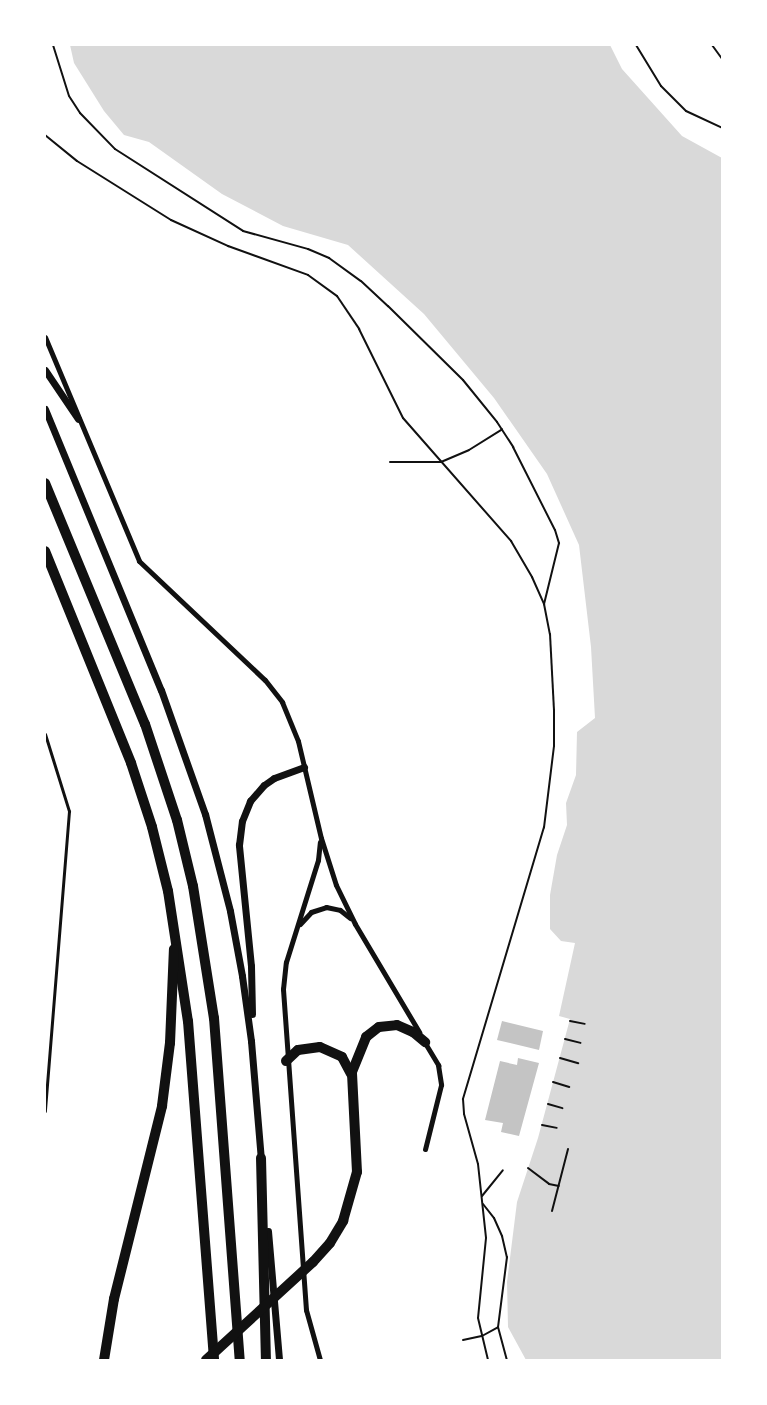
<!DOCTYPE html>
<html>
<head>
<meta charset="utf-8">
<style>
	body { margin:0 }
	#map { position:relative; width:767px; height:1405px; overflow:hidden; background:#fff; font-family:Merriweather,serif }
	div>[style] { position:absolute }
	.water>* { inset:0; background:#d9d9d9 }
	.building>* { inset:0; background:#c4c4c4 }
	.path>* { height:2px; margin:-1px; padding:0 1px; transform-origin:1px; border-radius:1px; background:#111 }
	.service>* { height:3px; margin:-1.5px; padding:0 1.5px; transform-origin:1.5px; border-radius:1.5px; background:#111 }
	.minor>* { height:5px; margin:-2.5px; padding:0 2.5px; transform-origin:2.5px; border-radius:2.5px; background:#111 }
	.tertiary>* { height:7px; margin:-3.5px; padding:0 3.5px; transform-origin:3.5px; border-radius:3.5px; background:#111 }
	.motorway>* { height:10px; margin:-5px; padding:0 5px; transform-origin:5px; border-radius:5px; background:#111 }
	span { translate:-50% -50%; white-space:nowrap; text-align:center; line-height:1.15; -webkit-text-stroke:4.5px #fff; paint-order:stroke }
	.frame { position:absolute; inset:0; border:46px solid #fff; pointer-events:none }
</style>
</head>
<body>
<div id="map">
	<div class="water">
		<div style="clip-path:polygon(70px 45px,610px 45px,622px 69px,682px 136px,722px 158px,722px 1360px,526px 1360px,508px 1327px,507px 1282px,517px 1202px,538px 1138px,570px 1019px,559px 1016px,575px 943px,561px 941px,550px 929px,550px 895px,557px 855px,567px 825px,566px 803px,576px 775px,577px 732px,595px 718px,591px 647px,579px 545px,547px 474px,494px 398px,424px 314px,348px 245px,283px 226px,222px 194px,149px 142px,124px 135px,104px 111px,74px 63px)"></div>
	</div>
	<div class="building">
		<div style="clip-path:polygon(502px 1021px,543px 1031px,539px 1050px,497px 1040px)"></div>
		<div style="clip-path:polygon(518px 1058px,539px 1063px,519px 1136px,501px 1132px,503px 1123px,485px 1120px,500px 1061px,517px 1065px)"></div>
	</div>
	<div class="path">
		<div style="left:53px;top:45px;width:53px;rotate:72.6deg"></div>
		<div style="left:69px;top:96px;width:20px;rotate:57deg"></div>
		<div style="left:80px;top:113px;width:50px;rotate:45.8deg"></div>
		<div style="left:115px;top:149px;width:152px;rotate:32.6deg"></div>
		<div style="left:243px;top:231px;width:67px;rotate:15.5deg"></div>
		<div style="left:308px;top:249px;width:23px;rotate:23deg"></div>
		<div style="left:329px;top:258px;width:39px;rotate:36deg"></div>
		<div style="left:361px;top:281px;width:37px;rotate:43deg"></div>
		<div style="left:388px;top:306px;width:105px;rotate:44.6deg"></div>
		<div style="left:463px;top:380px;width:54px;rotate:51deg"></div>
		<div style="left:497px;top:422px;width:30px;rotate:57deg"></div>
		<div style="left:513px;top:447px;width:93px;rotate:63.2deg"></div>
		<div style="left:555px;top:530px;width:14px;rotate:73deg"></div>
		<div style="left:559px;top:543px;width:63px;rotate:103.8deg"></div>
		<div style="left:636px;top:45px;width:48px;rotate:58.6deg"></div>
		<div style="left:661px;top:86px;width:35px;rotate:45deg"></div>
		<div style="left:686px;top:111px;width:40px;rotate:25deg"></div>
		<div style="left:712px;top:45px;width:17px;rotate:54deg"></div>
		<div style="left:45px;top:135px;width:41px;rotate:39.1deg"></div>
		<div style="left:77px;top:161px;width:111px;rotate:32.1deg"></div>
		<div style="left:171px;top:220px;width:63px;rotate:24.5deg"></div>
		<div style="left:228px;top:246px;width:85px;rotate:19.9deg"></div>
		<div style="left:308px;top:275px;width:36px;rotate:36deg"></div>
		<div style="left:337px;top:296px;width:40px;rotate:56deg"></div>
		<div style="left:359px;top:329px;width:99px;rotate:63.7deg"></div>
		<div style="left:403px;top:418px;width:164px;rotate:48.7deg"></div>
		<div style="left:511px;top:541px;width:42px;rotate:59.7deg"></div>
		<div style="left:532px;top:577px;width:30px;rotate:66deg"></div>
		<div style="left:544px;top:604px;width:31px;rotate:79deg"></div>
		<div style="left:550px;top:634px;width:76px;rotate:87deg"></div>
		<div style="left:554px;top:710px;width:36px;rotate:90deg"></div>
		<div style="left:554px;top:746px;width:82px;rotate:97deg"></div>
		<div style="left:544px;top:827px;width:284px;rotate:106.6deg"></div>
		<div style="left:463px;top:1099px;width:15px;rotate:86deg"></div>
		<div style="left:464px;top:1114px;width:52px;rotate:74.4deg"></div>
		<div style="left:478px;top:1164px;width:74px;rotate:83.8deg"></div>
		<div style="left:486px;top:1238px;width:80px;rotate:95.7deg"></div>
		<div style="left:478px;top:1318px;width:43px;rotate:76.6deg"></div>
		<div style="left:390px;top:462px;width:51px"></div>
		<div style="left:441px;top:462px;width:30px;rotate:-23deg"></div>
		<div style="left:469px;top:450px;width:39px;rotate:-32deg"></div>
		<div style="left:570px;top:1021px;width:15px;rotate:11deg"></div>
		<div style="left:565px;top:1039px;width:16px;rotate:14deg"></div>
		<div style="left:560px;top:1058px;width:19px;rotate:16deg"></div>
		<div style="left:553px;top:1082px;width:17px;rotate:17deg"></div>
		<div style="left:548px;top:1104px;width:15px;rotate:16deg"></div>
		<div style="left:542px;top:1125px;width:15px;rotate:11deg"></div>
		<div style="left:528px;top:1168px;width:26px;rotate:37deg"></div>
		<div style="left:549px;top:1184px;width:10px;rotate:11deg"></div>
		<div style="left:482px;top:1196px;width:33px;rotate:-51deg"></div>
		<div style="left:483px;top:1204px;width:18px;rotate:52deg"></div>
		<div style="left:494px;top:1218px;width:20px;rotate:66deg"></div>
		<div style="left:502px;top:1236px;width:22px;rotate:77deg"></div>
		<div style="left:507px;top:1257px;width:71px;rotate:97.3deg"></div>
		<div style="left:498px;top:1327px;width:34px;rotate:75deg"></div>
		<div style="left:552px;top:1211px;width:64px;rotate:-75.5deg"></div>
		<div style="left:463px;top:1340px;width:19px;rotate:-12deg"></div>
		<div style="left:482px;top:1336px;width:18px;rotate:-29deg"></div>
	</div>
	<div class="service">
		<div style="left:45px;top:734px;width:81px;rotate:72.7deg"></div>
		<div style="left:69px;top:811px;width:301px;rotate:94.6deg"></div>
	</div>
	<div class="minor">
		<div style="left:45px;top:337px;width:243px;rotate:67.2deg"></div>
		<div style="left:139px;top:561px;width:173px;rotate:43.4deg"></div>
		<div style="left:265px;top:680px;width:28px;rotate:52deg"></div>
		<div style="left:282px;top:702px;width:42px;rotate:67.7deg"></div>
		<div style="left:298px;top:741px;width:100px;rotate:76.7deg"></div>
		<div style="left:321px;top:838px;width:49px;rotate:72.3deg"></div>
		<div style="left:336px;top:885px;width:43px;rotate:64deg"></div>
		<div style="left:355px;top:924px;width:126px;rotate:59.3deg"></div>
		<div style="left:300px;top:924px;width:16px;rotate:-47deg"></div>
		<div style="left:311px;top:912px;width:16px;rotate:-18deg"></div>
		<div style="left:326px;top:907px;width:14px;rotate:12deg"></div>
		<div style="left:340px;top:910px;width:13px;rotate:39deg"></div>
		<div style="left:425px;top:1043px;width:26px;rotate:59deg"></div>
		<div style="left:438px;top:1065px;width:20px;rotate:81deg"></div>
		<div style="left:441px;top:1085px;width:66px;rotate:104deg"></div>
		<div style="left:320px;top:1360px;width:52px;rotate:-105.6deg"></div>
		<div style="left:306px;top:1310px;width:322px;rotate:-94.1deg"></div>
		<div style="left:283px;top:989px;width:27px;rotate:-84deg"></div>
		<div style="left:286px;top:962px;width:107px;rotate:-72.6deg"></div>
		<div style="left:318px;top:860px;width:18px;rotate:-84deg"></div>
	</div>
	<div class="tertiary">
		<div style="left:45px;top:370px;width:59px;rotate:56deg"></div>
		<div style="left:45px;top:409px;width:304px;rotate:67.6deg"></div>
		<div style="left:161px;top:690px;width:132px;rotate:70.5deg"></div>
		<div style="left:205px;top:814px;width:100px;rotate:75.5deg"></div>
		<div style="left:230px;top:911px;width:66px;rotate:79.5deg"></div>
		<div style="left:242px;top:976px;width:66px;rotate:82.1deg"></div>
		<div style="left:251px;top:1041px;width:119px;rotate:85.2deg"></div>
		<div style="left:252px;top:1014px;width:48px;rotate:-91.2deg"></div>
		<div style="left:251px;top:966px;width:122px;rotate:-95.7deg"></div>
		<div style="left:239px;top:845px;width:24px;rotate:-83deg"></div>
		<div style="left:242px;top:821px;width:22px;rotate:-68deg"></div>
		<div style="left:250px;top:801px;width:21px;rotate:-49deg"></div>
		<div style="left:264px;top:785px;width:12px;rotate:-35deg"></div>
		<div style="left:274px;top:778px;width:32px;rotate:-20deg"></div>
		<div style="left:268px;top:1231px;width:129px;rotate:85.1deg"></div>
	</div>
	<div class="motorway">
		<div style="left:45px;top:483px;width:261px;rotate:67.5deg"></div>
		<div style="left:145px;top:724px;width:101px;rotate:71.6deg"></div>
		<div style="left:177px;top:820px;width:68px;rotate:76.4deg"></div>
		<div style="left:193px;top:886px;width:134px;rotate:81deg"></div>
		<div style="left:214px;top:1018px;width:343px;rotate:85.7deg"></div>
		<div style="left:45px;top:551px;width:229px;rotate:67.9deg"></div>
		<div style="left:131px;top:763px;width:67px;rotate:71.8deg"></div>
		<div style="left:152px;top:827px;width:66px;rotate:76deg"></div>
		<div style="left:168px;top:891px;width:132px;rotate:81.3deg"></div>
		<div style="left:188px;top:1021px;width:340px;rotate:85.6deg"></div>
		<div style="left:286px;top:1061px;width:16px;rotate:-43deg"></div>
		<div style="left:298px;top:1050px;width:22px;rotate:-8deg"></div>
		<div style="left:320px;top:1047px;width:24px;rotate:24deg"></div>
		<div style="left:342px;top:1057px;width:19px;rotate:62deg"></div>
		<div style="left:261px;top:1158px;width:202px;rotate:88.6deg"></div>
		<div style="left:104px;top:1360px;width:62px;rotate:-80.7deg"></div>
		<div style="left:114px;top:1299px;width:199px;rotate:-76deg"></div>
		<div style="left:162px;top:1106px;width:64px;rotate:-82.8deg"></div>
		<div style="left:170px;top:1043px;width:94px;rotate:-87.6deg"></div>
		<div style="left:206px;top:1360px;width:145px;rotate:-42.5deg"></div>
		<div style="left:313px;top:1262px;width:25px;rotate:-48deg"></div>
		<div style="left:330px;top:1243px;width:26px;rotate:-59deg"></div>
		<div style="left:343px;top:1221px;width:51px;rotate:-74.1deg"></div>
		<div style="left:357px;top:1172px;width:100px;rotate:-92.9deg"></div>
		<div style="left:352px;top:1072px;width:38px;rotate:-68deg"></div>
		<div style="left:366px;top:1037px;width:16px;rotate:-38deg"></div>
		<div style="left:379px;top:1027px;width:18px;rotate:-6deg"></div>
		<div style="left:397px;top:1025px;width:17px;rotate:24deg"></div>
		<div style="left:413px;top:1032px;width:16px;rotate:40deg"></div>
	</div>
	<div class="frame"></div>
</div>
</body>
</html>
